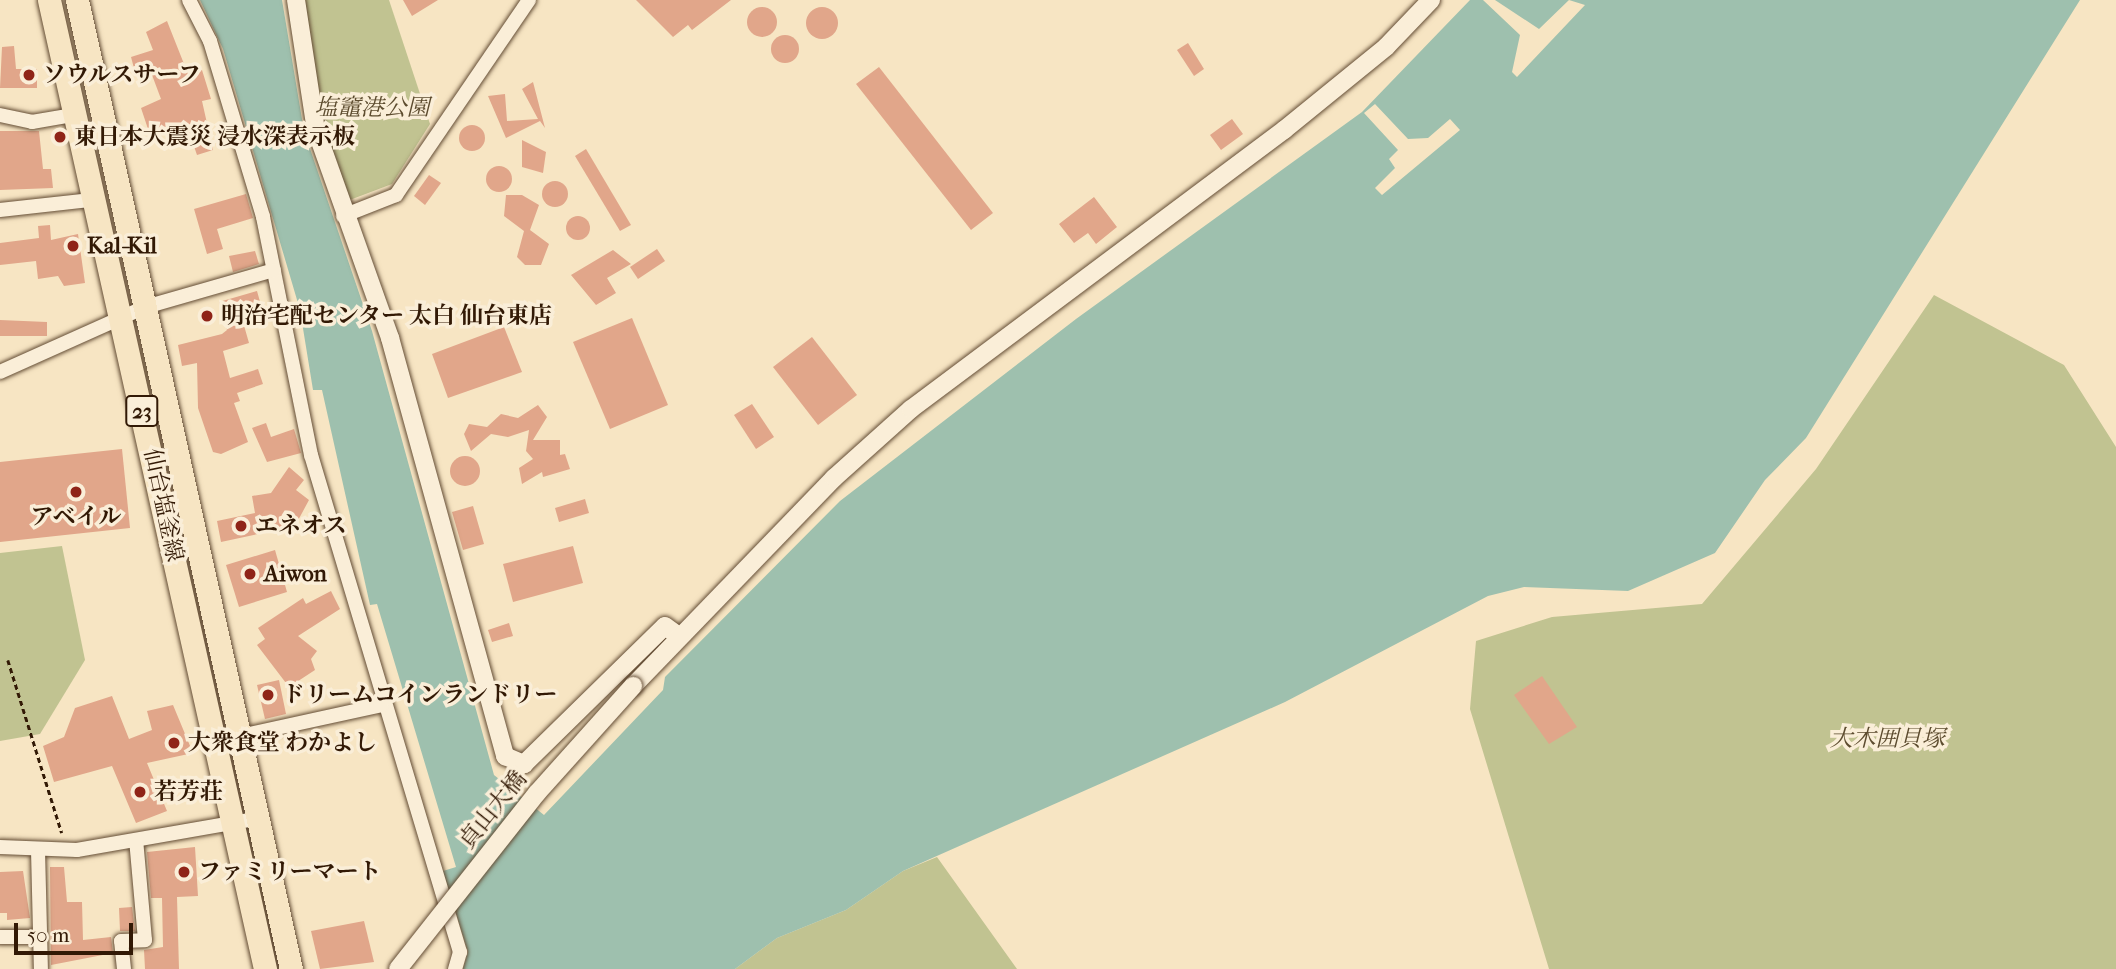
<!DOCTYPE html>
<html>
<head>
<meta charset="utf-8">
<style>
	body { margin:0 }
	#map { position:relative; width:2116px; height:969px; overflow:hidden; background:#f7e5c3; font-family:"IM FELL French Canon","Noto Serif JP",serif }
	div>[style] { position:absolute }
	.green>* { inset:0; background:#c1c391 }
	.water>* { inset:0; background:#9ec0ae }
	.pier>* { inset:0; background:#f7e5c3 }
	.building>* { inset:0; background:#e1a68a }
	.round { border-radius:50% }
	.path>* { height:2.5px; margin-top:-1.25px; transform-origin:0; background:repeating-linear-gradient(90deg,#321905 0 5px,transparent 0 8.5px) }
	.roads { filter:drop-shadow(0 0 2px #634c34) drop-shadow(0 0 2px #634c34) }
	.minor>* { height:14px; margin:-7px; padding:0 7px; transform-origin:7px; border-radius:7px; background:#faeed8 }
	.tertiary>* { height:18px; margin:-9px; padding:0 9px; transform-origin:9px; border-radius:9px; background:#faeed8 }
	.primary>* { height:23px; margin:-11.5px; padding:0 11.5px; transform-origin:11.5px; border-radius:11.5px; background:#f7e5c3 }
	.bridges { filter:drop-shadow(0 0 2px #634c34) drop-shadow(0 0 2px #634c34) }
	.tertiary-bridge>* { height:18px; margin:-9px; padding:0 9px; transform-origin:9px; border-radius:9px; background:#faeed8 }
	.dots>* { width:19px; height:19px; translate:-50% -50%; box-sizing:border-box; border:4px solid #faeed8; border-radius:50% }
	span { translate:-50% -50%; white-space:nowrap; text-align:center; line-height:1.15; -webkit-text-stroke:7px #faeed8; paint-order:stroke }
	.shield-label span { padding:2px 5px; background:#faeed8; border:2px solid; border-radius:5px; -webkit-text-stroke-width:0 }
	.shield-label { font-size:21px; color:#321905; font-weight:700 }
	.poi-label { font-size:23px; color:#321905; font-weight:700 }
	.left { translate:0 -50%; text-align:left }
	.park-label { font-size:23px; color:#5d4c2f; font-style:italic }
	.street-label { font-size:23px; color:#321905 }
	.scale { position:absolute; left:14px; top:923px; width:119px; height:32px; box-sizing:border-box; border:4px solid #321905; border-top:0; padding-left:9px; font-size:21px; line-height:24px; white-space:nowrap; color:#321905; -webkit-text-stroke:5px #faeed8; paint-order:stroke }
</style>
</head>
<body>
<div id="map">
	<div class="green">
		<div style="clip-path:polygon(305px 0,389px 0,430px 124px,392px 184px,347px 201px,320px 106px)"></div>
		<div style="clip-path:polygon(1934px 295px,2064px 365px,2116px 447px,2116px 969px,1549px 969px,1470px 709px,1476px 641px,1552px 617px,1702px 604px,1816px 469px)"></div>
		<div style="clip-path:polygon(62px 546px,85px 660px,40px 734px,0 741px,0 553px)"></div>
		<div style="clip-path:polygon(937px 857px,1017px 969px,735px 969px,777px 938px,846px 910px,903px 871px)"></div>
	</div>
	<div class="water">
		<div style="clip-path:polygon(200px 0,282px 0,304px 131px,372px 331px,494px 775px,544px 815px,663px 690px,665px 677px,840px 501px,1076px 319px,1362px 112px,1470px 0,2080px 0,1806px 438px,1765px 480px,1715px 553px,1628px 591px,1524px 587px,1488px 596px,1285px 702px,903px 871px,846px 910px,777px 938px,735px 969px,463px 969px,468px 952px,443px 871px,456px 867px,377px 604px,370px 605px,322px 390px,313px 390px,300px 310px,223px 49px)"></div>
	</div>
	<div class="pier">
		<div style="clip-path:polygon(1483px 0,1495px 0,1539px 29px,1569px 0,1585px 5px,1517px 77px,1512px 72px,1520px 35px)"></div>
		<div style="clip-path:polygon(1375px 104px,1408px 139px,1428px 138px,1450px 119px,1460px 130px,1382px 195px,1375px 188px,1395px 168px,1389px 159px,1398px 150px,1364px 113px)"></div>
	</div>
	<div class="building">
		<div style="clip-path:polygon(403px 0,438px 0,412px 16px)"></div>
		<div style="clip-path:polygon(636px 0,731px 0,692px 30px,688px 25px,673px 37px)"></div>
		<div class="round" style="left:747px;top:7px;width:30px;height:30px"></div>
		<div class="round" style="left:806px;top:7px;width:32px;height:32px"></div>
		<div style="clip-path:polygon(167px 21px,188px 74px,202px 70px,211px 99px,202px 101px,213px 150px,197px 155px,189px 132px,150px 135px,141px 108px,161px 99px,149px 67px,135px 72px,131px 57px,153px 50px,146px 32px)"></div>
		<div class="round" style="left:771px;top:35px;width:28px;height:28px"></div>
		<div style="clip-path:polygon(1188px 43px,1204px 69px,1194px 76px,1177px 50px)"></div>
		<div style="clip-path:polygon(14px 46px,16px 69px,37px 69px,37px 88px,0 88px,2px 47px)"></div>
		<div style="clip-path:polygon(879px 67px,993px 213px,971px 230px,856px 84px)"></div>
		<div style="clip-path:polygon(533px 82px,545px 128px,540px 121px,506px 138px,488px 96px,505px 94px,507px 121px,538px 119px,522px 89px)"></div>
		<div style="clip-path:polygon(1232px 119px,1243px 134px,1221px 150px,1210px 135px)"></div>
		<div class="round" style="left:459px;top:125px;width:26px;height:26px"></div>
		<div style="clip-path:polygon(0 131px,39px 131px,43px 169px,51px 169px,53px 188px,0 190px)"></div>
		<div style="clip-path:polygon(522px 140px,546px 152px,543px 173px,522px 167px)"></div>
		<div style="clip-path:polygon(586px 149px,631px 225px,620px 231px,575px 156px)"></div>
		<div class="round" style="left:486px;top:166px;width:26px;height:26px"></div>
		<div style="clip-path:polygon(429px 175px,441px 183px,425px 205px,414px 196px)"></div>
		<div class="round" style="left:542px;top:181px;width:26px;height:26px"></div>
		<div style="clip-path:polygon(246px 194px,253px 218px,217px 229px,223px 249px,207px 254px,194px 209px)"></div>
		<div style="clip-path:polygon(506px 195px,522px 195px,539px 205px,530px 230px,549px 244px,541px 265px,525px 265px,517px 257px,524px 231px,504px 216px)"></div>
		<div style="clip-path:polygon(1094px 197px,1117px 227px,1096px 244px,1088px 233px,1074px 243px,1059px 224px)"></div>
		<div class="round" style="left:566px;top:216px;width:24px;height:24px"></div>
		<div style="clip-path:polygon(50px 225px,51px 240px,78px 234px,85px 283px,64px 286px,58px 276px,38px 279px,36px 261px,0 265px,0 243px,39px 238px,38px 226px)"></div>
		<div style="clip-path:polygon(657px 249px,665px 261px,638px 279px,630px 267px)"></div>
		<div style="clip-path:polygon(613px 250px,631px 264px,607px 278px,616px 293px,596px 305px,571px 275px)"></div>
		<div style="clip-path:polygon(255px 251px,259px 264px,233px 272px,229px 256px)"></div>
		<div style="clip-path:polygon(257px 291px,264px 316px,243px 322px,249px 343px,223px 351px,230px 378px,258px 369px,263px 384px,237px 393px,240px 401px,234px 403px,248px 442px,221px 454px,213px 452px,198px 408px,197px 363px,182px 366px,178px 345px,222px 334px,227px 330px,219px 302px)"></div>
		<div style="clip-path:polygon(632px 318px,668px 405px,610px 429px,573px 342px)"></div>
		<div style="clip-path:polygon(0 320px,47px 322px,47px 336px,0 336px)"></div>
		<div style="clip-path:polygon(504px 327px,522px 372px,448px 398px,432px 354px)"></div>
		<div style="clip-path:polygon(812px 337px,857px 395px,818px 425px,773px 367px)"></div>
		<div style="clip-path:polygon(752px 404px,774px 437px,756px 449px,734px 415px)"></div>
		<div style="clip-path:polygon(538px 405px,547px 417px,533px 440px,560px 440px,560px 455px,565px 454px,570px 469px,543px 477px,542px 472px,522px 484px,519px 468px,533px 459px,526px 451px,529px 430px,508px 437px,491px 434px,471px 451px,464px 434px,469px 424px,487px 427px,501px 414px,518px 418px)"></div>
		<div style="clip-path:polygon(266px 423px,271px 437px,294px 429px,301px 453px,267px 462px,252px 428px)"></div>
		<div style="clip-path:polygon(122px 449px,130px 528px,0 542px,0 462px)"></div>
		<div class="round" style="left:450px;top:456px;width:30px;height:30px"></div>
		<div style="clip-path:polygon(289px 467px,304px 480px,296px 490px,309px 500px,295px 526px,221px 542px,217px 521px,255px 513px,252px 496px,271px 493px)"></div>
		<div style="clip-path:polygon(585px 499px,589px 513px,559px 522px,555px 508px)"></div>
		<div style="clip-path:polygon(473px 506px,484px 544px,463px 550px,452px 512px)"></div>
		<div style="clip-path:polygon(573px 546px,583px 583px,513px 602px,503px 564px)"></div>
		<div style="clip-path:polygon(275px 550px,287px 592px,239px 607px,226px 565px)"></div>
		<div style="clip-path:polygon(331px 591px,340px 609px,298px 636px,317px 651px,311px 659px,315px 670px,289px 687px,257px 645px,265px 639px,258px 628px,303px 598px,306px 604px)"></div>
		<div style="clip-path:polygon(509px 623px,513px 636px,492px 642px,488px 630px)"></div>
		<div style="clip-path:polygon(1542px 676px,1577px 727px,1549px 744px,1514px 695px)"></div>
		<div style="clip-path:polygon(279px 680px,286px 714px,265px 719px,257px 685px)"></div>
		<div style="clip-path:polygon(112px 696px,129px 739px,152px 730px,147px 711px,173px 705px,193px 753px,147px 763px,167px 811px,136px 823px,112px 766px,54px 782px,43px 746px,64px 737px,75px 708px)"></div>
		<div style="clip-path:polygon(195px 847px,198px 896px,177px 897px,179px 969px,145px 969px,144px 950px,163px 947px,162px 898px,151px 898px,147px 852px)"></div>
		<div style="clip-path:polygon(50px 867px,64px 867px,67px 902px,82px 902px,83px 940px,111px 937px,113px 953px,51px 965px)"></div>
		<div style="clip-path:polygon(23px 871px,30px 918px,7px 920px,7px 913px,0 913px,0 872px)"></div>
		<div style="clip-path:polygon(132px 907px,135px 931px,120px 931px,119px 908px)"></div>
		<div style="clip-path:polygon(364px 921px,374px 962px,320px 969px,311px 931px)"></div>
	</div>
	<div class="path">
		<div style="left:8px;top:660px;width:181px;rotate:72.7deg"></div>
	</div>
	<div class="roads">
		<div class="minor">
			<div style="left:189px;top:0;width:46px;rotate:62.9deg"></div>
			<div style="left:210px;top:41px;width:184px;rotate:73.2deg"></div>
			<div style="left:263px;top:217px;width:243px;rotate:78.6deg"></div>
			<div style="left:311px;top:455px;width:519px;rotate:73.31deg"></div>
			<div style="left:460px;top:952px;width:18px;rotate:106deg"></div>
			<div style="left:0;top:115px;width:33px;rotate:12deg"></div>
			<div style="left:32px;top:122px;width:42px;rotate:-9.7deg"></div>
			<div style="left:0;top:210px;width:92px;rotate:-6.3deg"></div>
			<div style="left:343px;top:216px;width:57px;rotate:-21.6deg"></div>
			<div style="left:396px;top:195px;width:236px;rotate:-55.7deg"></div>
			<div style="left:0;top:372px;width:159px;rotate:-24.1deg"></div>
			<div style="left:145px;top:307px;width:134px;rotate:-16deg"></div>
			<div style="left:240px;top:736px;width:145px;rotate:-12.3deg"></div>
			<div style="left:0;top:847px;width:77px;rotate:2.2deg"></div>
			<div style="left:77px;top:850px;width:187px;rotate:-9.9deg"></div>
			<div style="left:38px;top:850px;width:119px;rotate:88.6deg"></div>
			<div style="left:0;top:937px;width:40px"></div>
			<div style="left:124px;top:969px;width:28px;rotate:-96deg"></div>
			<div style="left:121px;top:941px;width:24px;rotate:-2deg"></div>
			<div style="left:145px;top:940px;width:100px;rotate:-95.1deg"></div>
		</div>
		<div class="tertiary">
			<div style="left:296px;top:0;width:132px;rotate:81.3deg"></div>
			<div style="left:316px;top:130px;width:221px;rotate:70.4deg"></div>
			<div style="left:390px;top:338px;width:434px;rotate:74.6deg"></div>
			<div style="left:505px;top:756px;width:21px;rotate:23deg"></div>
			<div style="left:524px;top:764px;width:197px;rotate:-44.4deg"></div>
			<div style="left:665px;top:626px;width:17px;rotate:36deg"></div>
			<div style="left:633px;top:686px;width:289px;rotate:-46deg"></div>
			<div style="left:834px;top:478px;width:103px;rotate:-41.9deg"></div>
			<div style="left:911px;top:409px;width:466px;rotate:-36.8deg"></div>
			<div style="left:1284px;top:130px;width:132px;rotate:-39.1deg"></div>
			<div style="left:1386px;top:47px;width:65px;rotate:-46.2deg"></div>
		</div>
		<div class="primary">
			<div style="left:49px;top:0;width:993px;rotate:77.43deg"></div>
			<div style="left:77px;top:0;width:992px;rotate:77.55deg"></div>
		</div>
	</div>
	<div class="bridges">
		<div class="tertiary-bridge">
			<div style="left:398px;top:969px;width:224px;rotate:-51.7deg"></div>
			<div style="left:537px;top:793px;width:144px;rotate:-48.1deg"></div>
		</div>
	</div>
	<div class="dots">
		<div style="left:29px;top:75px;background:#8f2418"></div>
		<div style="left:60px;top:137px;background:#8f2418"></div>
		<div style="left:73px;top:246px;background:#8f2418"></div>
		<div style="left:207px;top:316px;background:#8f2418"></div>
		<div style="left:76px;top:492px;background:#8f2418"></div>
		<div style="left:241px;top:526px;background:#8f2418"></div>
		<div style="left:250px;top:574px;background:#8f2418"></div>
		<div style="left:268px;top:695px;background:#8f2418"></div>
		<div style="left:174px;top:743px;background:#8f2418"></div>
		<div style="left:140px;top:792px;background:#8f2418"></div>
		<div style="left:184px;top:872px;background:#8f2418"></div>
	</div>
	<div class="shield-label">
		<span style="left:142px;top:411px">23</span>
	</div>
	<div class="poi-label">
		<span class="left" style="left:43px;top:75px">ソウルスサーフ</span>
		<span class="left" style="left:74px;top:137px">東日本大震災 浸水深表示板</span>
		<span class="left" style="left:87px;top:246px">Kal-Kil</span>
		<span class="left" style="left:221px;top:316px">明治宅配センター 太白 仙台東店</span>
		<span style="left:76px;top:517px">アベイル</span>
		<span class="left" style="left:255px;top:526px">エネオス</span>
		<span class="left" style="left:264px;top:574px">Aiwon</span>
		<span class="left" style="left:282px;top:695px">ドリームコインランドリー</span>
		<span class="left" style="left:188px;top:743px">大衆食堂 わかよし</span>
		<span class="left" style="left:154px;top:792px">若芳荘</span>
		<span class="left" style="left:198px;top:872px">ファミリーマート</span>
	</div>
	<div class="park-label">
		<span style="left:372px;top:108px">塩竈港公園</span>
		<span style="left:1887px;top:739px">大木囲貝塚</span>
	</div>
	<div class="street-label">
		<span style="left:163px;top:505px;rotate:78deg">仙台塩釜線</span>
		<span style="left:493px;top:810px;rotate:-51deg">貞山大橋</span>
	</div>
	<div class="scale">50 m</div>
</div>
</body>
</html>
